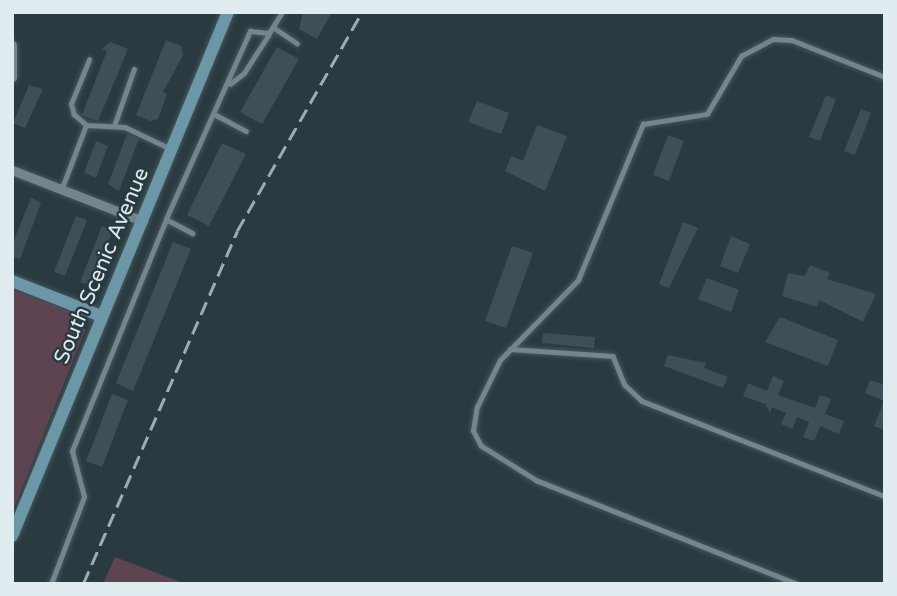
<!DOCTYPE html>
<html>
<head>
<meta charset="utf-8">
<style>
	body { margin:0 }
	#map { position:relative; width:897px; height:596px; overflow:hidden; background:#293b41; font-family:"Varela Round",sans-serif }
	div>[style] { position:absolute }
	.green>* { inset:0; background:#5e4451 }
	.building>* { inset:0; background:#3e5057 }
	.roads { filter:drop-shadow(0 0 2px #47575c) drop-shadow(0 0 2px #47575c) }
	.lane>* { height:4.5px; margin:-2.25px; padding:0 2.25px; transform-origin:2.25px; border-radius:2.25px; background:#73868d }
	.street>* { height:9px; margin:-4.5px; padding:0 4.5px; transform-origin:4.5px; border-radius:4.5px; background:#73868d }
	.secondary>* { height:12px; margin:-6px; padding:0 6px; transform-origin:6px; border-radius:6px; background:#6b97a6 }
	.rail>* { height:2.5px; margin-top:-1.25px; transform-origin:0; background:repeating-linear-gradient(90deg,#9eabb0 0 14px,transparent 0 21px) }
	span { translate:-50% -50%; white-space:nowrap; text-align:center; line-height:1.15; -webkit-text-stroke:5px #293b41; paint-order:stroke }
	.street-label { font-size:21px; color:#e1ecf0 }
	.frame { position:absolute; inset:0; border:14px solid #e1ecf0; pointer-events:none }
</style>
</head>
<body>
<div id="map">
	<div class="green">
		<div style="clip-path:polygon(12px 289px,81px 316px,85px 331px,12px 513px)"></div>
		<div style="clip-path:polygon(115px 557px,186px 584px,103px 584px)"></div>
	</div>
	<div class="building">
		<div style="clip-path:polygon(303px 12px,332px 12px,317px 39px,299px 29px)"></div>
		<div style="clip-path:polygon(166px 40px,181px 46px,183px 55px,163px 92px,167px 94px,158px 119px,151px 121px,136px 115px)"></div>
		<div style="clip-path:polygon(110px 42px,128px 49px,98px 121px,82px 115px,107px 51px,102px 49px)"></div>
		<div style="clip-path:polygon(277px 47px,299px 59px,262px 124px,240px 112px)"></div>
		<div style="clip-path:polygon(29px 85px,43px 89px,25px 128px,13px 123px)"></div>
		<div style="clip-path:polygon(826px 95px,836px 99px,820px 141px,809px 137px)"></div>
		<div style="clip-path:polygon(477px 101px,509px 113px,501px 134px,468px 122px)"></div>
		<div style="clip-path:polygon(861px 109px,871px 113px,855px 155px,844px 151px)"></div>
		<div style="clip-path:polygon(537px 125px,567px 136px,545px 191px,505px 171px,511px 156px,523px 161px)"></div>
		<div style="clip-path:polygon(127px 134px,139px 139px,119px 191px,108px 184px)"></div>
		<div style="clip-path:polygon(668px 135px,684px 141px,669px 181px,653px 175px)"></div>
		<div style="clip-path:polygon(96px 141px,108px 146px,96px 178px,84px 173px)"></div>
		<div style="clip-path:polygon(222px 143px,246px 154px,209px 226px,187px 215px)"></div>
		<div style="clip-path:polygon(31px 198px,41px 203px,20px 259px,12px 256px,12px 245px)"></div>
		<div style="clip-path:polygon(76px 216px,87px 220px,65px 276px,54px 272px)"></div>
		<div style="clip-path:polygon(683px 222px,698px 228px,669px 288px,659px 284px)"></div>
		<div style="clip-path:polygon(102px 226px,113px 230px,91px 286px,80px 282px)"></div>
		<div style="clip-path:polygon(731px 236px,750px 244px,738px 273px,720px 266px)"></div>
		<div style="clip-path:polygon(173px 242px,191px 249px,133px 391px,116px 383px)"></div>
		<div style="clip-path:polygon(512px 246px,533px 253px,506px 328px,485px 321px)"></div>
		<div style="clip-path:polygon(810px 265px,830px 273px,827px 279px,876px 294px,863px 322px,819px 300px,817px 307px,782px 296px,788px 273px,805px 276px)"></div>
		<div style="clip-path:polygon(707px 278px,739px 290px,731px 312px,698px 299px)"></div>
		<div style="clip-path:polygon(780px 317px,838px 340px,828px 366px,765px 342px)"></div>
		<div style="clip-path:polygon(543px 333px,595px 337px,594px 348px,542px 343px)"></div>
		<div style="clip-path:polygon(668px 355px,706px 363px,704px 368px,728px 377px,723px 388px,664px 366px)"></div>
		<div style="clip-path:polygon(773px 376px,784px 381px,778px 395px,815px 408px,820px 395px,831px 399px,825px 414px,844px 421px,839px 434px,820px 426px,814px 441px,803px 437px,809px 422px,797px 417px,792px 429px,781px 424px,786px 413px,772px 407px,770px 413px,765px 404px,743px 396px,748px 383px,767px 391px)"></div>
		<div style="clip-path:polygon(870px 380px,885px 385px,885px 430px,874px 426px,884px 401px,865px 393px)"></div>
		<div style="clip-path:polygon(112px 394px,128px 400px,102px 467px,86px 461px)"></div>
	</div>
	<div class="roads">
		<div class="lane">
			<div style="left:273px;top:27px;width:29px;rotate:34deg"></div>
			<div style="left:230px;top:84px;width:18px;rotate:-38deg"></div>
			<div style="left:244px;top:73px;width:46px;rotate:-57.3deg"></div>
			<div style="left:216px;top:115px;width:34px;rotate:28deg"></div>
			<div style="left:86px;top:125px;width:16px;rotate:-140deg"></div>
			<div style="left:74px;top:115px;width:11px;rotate:-105deg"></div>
			<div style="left:71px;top:104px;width:48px;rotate:-67.8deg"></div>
			<div style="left:114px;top:126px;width:60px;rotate:-70.7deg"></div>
			<div style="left:62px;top:188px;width:67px;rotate:-69.1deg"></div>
			<div style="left:86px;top:125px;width:39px;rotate:3deg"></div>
			<div style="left:125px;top:127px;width:49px;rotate:25.5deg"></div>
			<div style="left:166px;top:219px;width:30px;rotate:28deg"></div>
			<div style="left:510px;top:349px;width:103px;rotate:3.9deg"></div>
			<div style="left:613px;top:356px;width:31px;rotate:68deg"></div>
			<div style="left:625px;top:385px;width:23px;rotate:43deg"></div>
			<div style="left:642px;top:401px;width:261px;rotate:21.4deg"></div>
			<div style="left:51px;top:584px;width:93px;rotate:-69.2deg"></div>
			<div style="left:84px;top:497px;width:48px;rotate:-104.6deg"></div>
			<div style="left:72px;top:451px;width:250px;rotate:-67.9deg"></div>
			<div style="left:166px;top:219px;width:206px;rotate:-65.9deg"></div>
			<div style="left:250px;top:31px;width:19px;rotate:6deg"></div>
			<div style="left:269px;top:33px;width:25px;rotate:-58deg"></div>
			<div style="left:796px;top:584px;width:279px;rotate:-158.3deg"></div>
			<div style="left:537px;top:481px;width:66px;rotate:-148deg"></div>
			<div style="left:481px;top:446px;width:17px;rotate:-118deg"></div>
			<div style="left:473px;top:431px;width:24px;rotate:-81deg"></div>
			<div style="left:477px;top:407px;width:52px;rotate:-63.9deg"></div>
			<div style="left:500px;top:360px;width:112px;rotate:-45.7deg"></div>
			<div style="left:578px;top:280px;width:169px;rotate:-67.4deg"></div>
			<div style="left:643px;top:124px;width:65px;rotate:-8.9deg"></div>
			<div style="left:707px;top:114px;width:67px;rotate:-59.6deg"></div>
			<div style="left:741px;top:56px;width:36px;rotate:-28deg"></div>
			<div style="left:773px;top:39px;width:19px;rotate:3deg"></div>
			<div style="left:792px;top:40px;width:100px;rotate:21.7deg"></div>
		</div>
		<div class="street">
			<div style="left:12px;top:45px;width:32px;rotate:90deg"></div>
			<div style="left:12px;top:170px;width:141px;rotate:21.3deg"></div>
		</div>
		<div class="secondary">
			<div style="left:12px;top:281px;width:96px;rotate:21.5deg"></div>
			<div style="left:12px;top:536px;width:567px;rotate:-67.6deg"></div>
		</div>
	</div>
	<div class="rail">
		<div style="left:83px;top:584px;width:385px;rotate:-66.4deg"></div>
		<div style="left:237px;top:231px;width:252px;rotate:-60.3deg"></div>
	</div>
	<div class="street-label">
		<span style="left:102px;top:266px;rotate:-67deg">South Scenic Avenue</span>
	</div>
	<div class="frame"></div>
</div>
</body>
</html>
